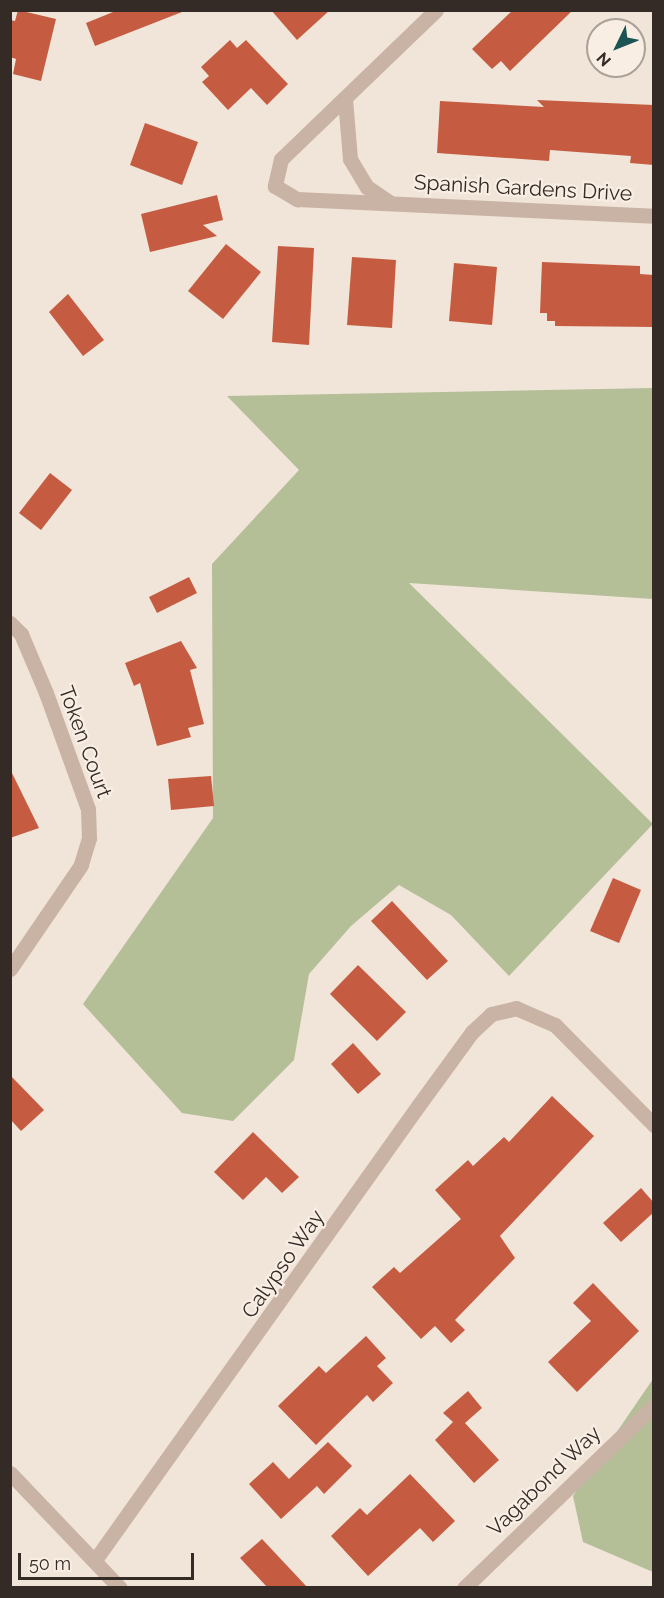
<!DOCTYPE html>
<html>
<head>
<meta charset="utf-8">
<style>
	body { margin:0 }
	#map { position:relative; width:664px; height:1598px; overflow:hidden; background:#f1e4d8; font-family:Raleway,sans-serif }
	div>[style] { position:absolute }
	.green>* { inset:0; background:#b4bf98 }
	.building>* { inset:0; background:#c55c41 }
	.minor>* { height:15px; margin:-7.5px; padding:0 7.5px; transform-origin:7.5px; border-radius:7.5px; background:#c8b3a4 }
	span { translate:-50% -50%; white-space:nowrap; text-align:center; line-height:1.15; -webkit-text-stroke:4.5px #f9eee4; paint-order:stroke }
	.street-label { font-size:21px; color:#342a26 }
	.frame { position:absolute; inset:0; border:12px solid #342a26; pointer-events:none }
	.north { position:absolute; left:586px; top:18px; width:60px; height:60px; box-sizing:border-box; background:#f9eee4; border:2px solid #aaa098; border-radius:50%; rotate:227deg; font-size:16px; font-weight:700; line-height:24px; text-align:center; color:#342a26 }
	.north::after { content:''; display:block; margin:auto; width:21px; height:27px; background:#1c5355; clip-path:polygon(50% 0,100% 100%,50% 72%,0 100%) }
	.scale { position:absolute; left:18px; top:1553px; width:176px; height:27px; box-sizing:border-box; border:3px solid #342a26; border-top:0; padding-left:8px; font-size:18px; line-height:21px; white-space:nowrap; color:#342a26; -webkit-text-stroke:4px #f9eee4; paint-order:stroke }
</style>
</head>
<body>
<div id="map">
	<div class="green">
		<div style="clip-path:polygon(653px 388px,653px 599px,409px 583px,653px 824px,509px 976px,451px 915px,399px 885px,351px 926px,309px 974px,294px 1060px,233px 1121px,182px 1113px,83px 1004px,213px 818px,212px 564px,299px 470px,227px 396px)"></div>
		<div style="clip-path:polygon(653px 1379px,653px 1572px,583px 1542px,573px 1496px)"></div>
	</div>
	<div class="building">
		<div style="clip-path:polygon(18px 10px,56px 19px,41px 81px,13px 74px,16px 59px,10px 57px,10px 20px,15px 21px)"></div>
		<div style="clip-path:polygon(118px 10px,182px 10px,182px 12px,95px 46px,86px 23px)"></div>
		<div style="clip-path:polygon(271px 10px,330px 10px,297px 40px)"></div>
		<div style="clip-path:polygon(513px 10px,573px 10px,510px 71px,501px 61px,492px 69px,472px 49px)"></div>
		<div style="clip-path:polygon(230px 40px,237px 48px,246px 40px,288px 84px,267px 105px,251px 88px,228px 110px,202px 82px,209px 76px,201px 67px)"></div>
		<div style="clip-path:polygon(537px 100px,654px 105px,654px 165px,630px 163px,631px 156px,550px 150px,549px 161px,437px 153px,440px 101px,544px 107px)"></div>
		<div style="clip-path:polygon(145px 123px,198px 142px,182px 185px,130px 165px)"></div>
		<div style="clip-path:polygon(217px 195px,223px 220px,203px 225px,217px 236px,150px 252px,141px 214px)"></div>
		<div style="clip-path:polygon(226px 244px,261px 272px,223px 319px,188px 291px)"></div>
		<div style="clip-path:polygon(278px 246px,314px 248px,309px 345px,272px 342px)"></div>
		<div style="clip-path:polygon(352px 257px,396px 260px,392px 328px,347px 325px)"></div>
		<div style="clip-path:polygon(542px 262px,640px 266px,640px 274px,654px 275px,654px 327px,555px 326px,555px 321px,547px 321px,547px 313px,540px 313px)"></div>
		<div style="clip-path:polygon(454px 263px,497px 267px,492px 325px,449px 321px)"></div>
		<div style="clip-path:polygon(68px 294px,104px 340px,83px 356px,49px 312px)"></div>
		<div style="clip-path:polygon(50px 473px,72px 490px,41px 530px,19px 513px)"></div>
		<div style="clip-path:polygon(189px 577px,197px 593px,157px 613px,149px 597px)"></div>
		<div style="clip-path:polygon(181px 641px,197px 668px,190px 670px,204px 724px,188px 728px,191px 737px,157px 746px,140px 683px,134px 686px,125px 663px)"></div>
		<div style="clip-path:polygon(10px 769px,39px 828px,10px 838px)"></div>
		<div style="clip-path:polygon(211px 776px,214px 806px,171px 810px,168px 779px)"></div>
		<div style="clip-path:polygon(613px 878px,641px 890px,619px 943px,590px 931px)"></div>
		<div style="clip-path:polygon(392px 901px,448px 961px,427px 980px,371px 921px)"></div>
		<div style="clip-path:polygon(358px 965px,406px 1012px,377px 1041px,330px 994px)"></div>
		<div style="clip-path:polygon(353px 1043px,381px 1074px,358px 1094px,331px 1064px)"></div>
		<div style="clip-path:polygon(10px 1075px,44px 1110px,21px 1131px,10px 1119px)"></div>
		<div style="clip-path:polygon(552px 1096px,594px 1136px,500px 1236px,515px 1258px,455px 1320px,465px 1330px,451px 1343px,435px 1326px,421px 1339px,372px 1287px,394px 1267px,400px 1273px,461px 1219px,435px 1190px,468px 1160px,473px 1166px,504px 1137px,509px 1142px)"></div>
		<div style="clip-path:polygon(253px 1132px,299px 1177px,282px 1193px,266px 1177px,243px 1200px,214px 1172px)"></div>
		<div style="clip-path:polygon(641px 1188px,654px 1203px,654px 1212px,621px 1242px,603px 1223px)"></div>
		<div style="clip-path:polygon(593px 1283px,639px 1331px,577px 1392px,548px 1362px,591px 1321px,573px 1303px)"></div>
		<div style="clip-path:polygon(366px 1336px,386px 1358px,377px 1366px,393px 1383px,373px 1402px,367px 1395px,316px 1445px,278px 1406px,319px 1366px,326px 1373px)"></div>
		<div style="clip-path:polygon(468px 1391px,482px 1408px,465px 1423px,499px 1460px,474px 1483px,435px 1440px,453px 1422px,443px 1413px)"></div>
		<div style="clip-path:polygon(328px 1442px,352px 1466px,324px 1494px,317px 1486px,281px 1519px,249px 1484px,273px 1462px,289px 1479px)"></div>
		<div style="clip-path:polygon(410px 1474px,455px 1521px,433px 1542px,420px 1528px,368px 1576px,331px 1536px,360px 1508px,367px 1515px)"></div>
		<div style="clip-path:polygon(262px 1539px,307px 1587px,267px 1587px,240px 1558px)"></div>
	</div>
	<div class="minor">
		<div style="left:436px;top:10px;width:215px;rotate:136.1deg"></div>
		<div style="left:281px;top:159px;width:28px;rotate:103deg"></div>
		<div style="left:275px;top:186px;width:26px;rotate:31deg"></div>
		<div style="left:297px;top:199px;width:357px;rotate:2.7deg"></div>
		<div style="left:345px;top:99px;width:60px;rotate:85.2deg"></div>
		<div style="left:350px;top:159px;width:33px;rotate:59deg"></div>
		<div style="left:367px;top:187px;width:27px;rotate:34deg"></div>
		<div style="left:10px;top:623px;width:16px;rotate:45deg"></div>
		<div style="left:21px;top:634px;width:64px;rotate:67deg"></div>
		<div style="left:46px;top:693px;width:123px;rotate:70.1deg"></div>
		<div style="left:88px;top:809px;width:29px;rotate:88deg"></div>
		<div style="left:89px;top:838px;width:28px;rotate:107deg"></div>
		<div style="left:81px;top:865px;width:126px;rotate:124.3deg"></div>
		<div style="left:10px;top:1473px;width:159px;rotate:46.3deg"></div>
		<div style="left:95px;top:1560px;width:557px;rotate:-54.57deg"></div>
		<div style="left:418px;top:1106px;width:92px;rotate:-53.9deg"></div>
		<div style="left:472px;top:1032px;width:26px;rotate:-43deg"></div>
		<div style="left:491px;top:1014px;width:26px;rotate:-13deg"></div>
		<div style="left:516px;top:1008px;width:43px;rotate:23.6deg"></div>
		<div style="left:555px;top:1025px;width:141px;rotate:45.3deg"></div>
		<div style="left:464px;top:1588px;width:264px;rotate:-43.9deg"></div>
	</div>
	<div class="street-label">
		<span style="left:523px;top:188px;rotate:3deg">Spanish Gardens Drive</span>
		<span style="left:85px;top:742px;rotate:70deg">Token Court</span>
		<span style="left:283px;top:1264px;rotate:-55deg">Calypso Way</span>
		<span style="left:544px;top:1481px;rotate:-44deg">Vagabond Way</span>
	</div>
	<div class="frame"></div>
	<div class="north">N</div>
	<div class="scale">50 m</div>
</div>
</body>
</html>
